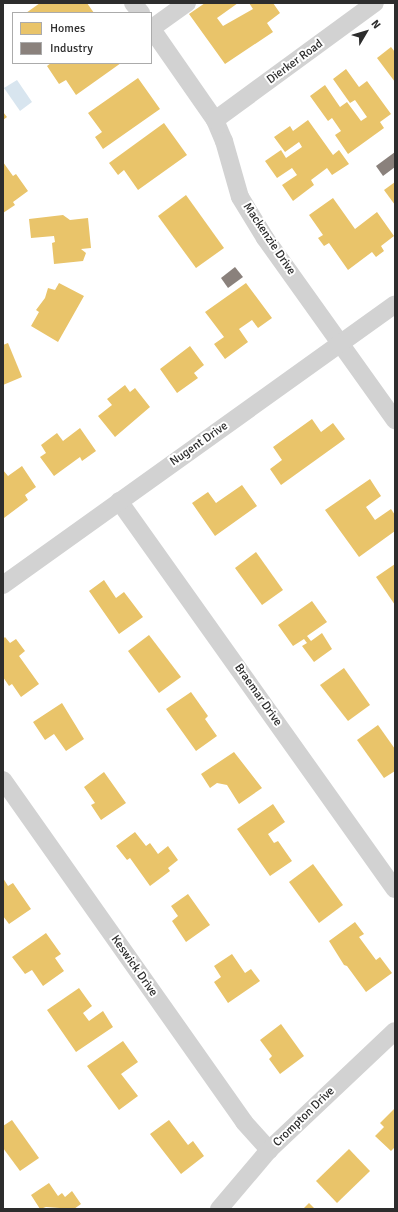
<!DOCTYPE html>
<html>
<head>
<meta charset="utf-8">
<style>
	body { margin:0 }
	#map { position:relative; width:398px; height:1212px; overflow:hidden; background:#fff; font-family:Signika,sans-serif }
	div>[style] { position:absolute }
	.water>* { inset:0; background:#d8e5ef }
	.homes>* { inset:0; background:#e9c46a }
	.industry>* { inset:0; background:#8a817c }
	.minor>* { height:18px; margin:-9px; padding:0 9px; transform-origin:9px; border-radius:9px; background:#d2d2d2 }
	span { translate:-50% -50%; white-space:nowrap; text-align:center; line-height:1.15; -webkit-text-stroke:4px #fff; paint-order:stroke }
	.street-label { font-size:12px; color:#2d2d2d }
	.frame { position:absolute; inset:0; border:4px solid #2d2d2d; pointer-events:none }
	.legend { position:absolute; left:12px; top:12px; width:140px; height:52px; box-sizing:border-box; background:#fff; border:1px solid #ababab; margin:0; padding:5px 7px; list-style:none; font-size:12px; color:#2d2d2d }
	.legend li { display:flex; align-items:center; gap:8px; height:20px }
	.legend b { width:20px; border:1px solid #ababab }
	.north { position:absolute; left:346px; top:12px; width:40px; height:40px; -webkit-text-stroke:3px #fff; paint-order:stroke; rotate:52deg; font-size:11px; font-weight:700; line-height:16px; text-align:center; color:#2d2d2d }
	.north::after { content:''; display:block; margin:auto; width:14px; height:18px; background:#2d2d2d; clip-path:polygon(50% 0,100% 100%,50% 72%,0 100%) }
</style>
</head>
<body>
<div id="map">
	<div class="water">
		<div style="clip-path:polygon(17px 80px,32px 102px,20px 111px,4px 88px)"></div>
	</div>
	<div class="homes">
		<div style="clip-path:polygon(40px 3px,87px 3px,94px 13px,26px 13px)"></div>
		<div style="clip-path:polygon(205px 3px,238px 3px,217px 18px,223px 26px,253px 9px,249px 3px,273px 3px,280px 13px,267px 23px,273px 32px,225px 64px,189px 14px)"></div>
		<div style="clip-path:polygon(391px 47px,395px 52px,395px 82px,377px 58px)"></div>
		<div style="clip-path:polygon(51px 63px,121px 63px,76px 95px,66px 80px,59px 84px,47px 66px)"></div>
		<div style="clip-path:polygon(346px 69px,359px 87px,367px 81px,391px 114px,380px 122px,384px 128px,348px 154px,335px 135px,341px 131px,332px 118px,328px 121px,310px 96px,325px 85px,340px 107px,347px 102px,361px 121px,367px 117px,355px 100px,350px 103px,333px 79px)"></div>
		<div style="clip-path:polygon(138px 78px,160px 109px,103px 149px,95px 137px,102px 132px,88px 113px)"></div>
		<div style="clip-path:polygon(3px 112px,7px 117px,3px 120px)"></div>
		<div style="clip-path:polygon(308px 120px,333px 155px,339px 150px,349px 164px,332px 175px,327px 168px,311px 180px,314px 185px,293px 201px,282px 185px,297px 175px,292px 168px,277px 178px,265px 161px,281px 150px,286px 158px,302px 147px,299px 142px,285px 152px,274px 137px,290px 126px,293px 131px)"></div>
		<div style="clip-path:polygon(164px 123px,187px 155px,138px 190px,124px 170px,118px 175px,109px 163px)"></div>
		<div style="clip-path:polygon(3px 162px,13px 176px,16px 174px,28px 191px,13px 202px,15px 205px,3px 213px)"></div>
		<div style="clip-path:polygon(395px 182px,395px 205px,384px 190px)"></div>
		<div style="clip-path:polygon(186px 195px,224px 248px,196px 268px,158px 216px)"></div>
		<div style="clip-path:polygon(333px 198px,355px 229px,377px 212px,394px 236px,381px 246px,384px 251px,376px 257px,372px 252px,348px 270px,329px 243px,324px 246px,318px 238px,323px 235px,309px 215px)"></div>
		<div style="clip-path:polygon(63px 215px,70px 220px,88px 218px,91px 248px,81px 249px,86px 253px,83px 261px,54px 264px,52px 243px,55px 242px,54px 236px,31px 238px,29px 219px)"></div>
		<div style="clip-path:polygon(59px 283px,84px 296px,58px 342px,31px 326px,39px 312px,36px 310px,45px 298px,48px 288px,55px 290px)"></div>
		<div style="clip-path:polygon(246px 283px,272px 318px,258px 328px,252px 320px,239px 329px,248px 342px,225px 359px,214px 344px,224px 337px,205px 312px)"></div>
		<div style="clip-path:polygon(8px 343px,22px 377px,3px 385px,3px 345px)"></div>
		<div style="clip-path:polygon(190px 346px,204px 365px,194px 373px,198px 378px,177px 393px,160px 369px)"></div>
		<div style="clip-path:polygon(125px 385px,130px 392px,135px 388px,150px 407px,115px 437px,98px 416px,112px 405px,107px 399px)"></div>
		<div style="clip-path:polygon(312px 419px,321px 432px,333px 423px,345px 439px,281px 485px,270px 469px,282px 460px,273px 447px)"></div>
		<div style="clip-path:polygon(80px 428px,96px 451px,82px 461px,80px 457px,54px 476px,40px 457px,46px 453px,41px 445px,57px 433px,63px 441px)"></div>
		<div style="clip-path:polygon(22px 466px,36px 487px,25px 495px,28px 500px,4px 518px,3px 470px,8px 476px)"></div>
		<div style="clip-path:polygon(370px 479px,381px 496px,366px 507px,375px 520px,391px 509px,395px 515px,395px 531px,359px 557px,325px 510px)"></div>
		<div style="clip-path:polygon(242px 485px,257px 506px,215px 536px,192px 503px,208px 492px,216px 503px)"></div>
		<div style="clip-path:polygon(256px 552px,283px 590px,262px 605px,235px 568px)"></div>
		<div style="clip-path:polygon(395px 564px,395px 605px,376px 577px)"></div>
		<div style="clip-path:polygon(104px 580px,116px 598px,124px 592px,143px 617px,119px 634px,89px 591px)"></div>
		<div style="clip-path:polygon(312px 601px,327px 622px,307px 636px,311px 641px,322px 633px,332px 649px,314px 662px,302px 646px,307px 643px,304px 639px,293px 646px,278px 625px)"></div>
		<div style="clip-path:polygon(149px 635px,181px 677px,159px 693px,128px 651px)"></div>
		<div style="clip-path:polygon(5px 637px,10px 643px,16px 639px,25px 651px,19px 656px,39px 684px,21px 697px,12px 684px,9px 686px,3px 677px,3px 639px)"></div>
		<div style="clip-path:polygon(344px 668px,370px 705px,348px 721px,320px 685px)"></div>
		<div style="clip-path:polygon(191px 692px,208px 716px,205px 719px,217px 736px,196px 751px,166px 709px)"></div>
		<div style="clip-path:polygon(62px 703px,84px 739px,66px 751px,54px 734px,45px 740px,33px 722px)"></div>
		<div style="clip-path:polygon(378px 725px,395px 749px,395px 771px,384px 778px,357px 740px)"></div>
		<div style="clip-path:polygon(234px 752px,262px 788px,239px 804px,227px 785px,217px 783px,210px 788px,201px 774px)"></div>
		<div style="clip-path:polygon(104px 772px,126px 803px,101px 820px,91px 805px,95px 803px,84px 787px)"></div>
		<div style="clip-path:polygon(273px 804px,285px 822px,268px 834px,274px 843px,278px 841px,292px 861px,270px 876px,237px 829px)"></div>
		<div style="clip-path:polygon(135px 832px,146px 846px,150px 843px,158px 854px,168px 846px,178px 860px,168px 868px,170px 871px,150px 886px,130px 858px,127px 860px,116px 846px)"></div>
		<div style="clip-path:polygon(313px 864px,343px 905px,319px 923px,289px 882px)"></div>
		<div style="clip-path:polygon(3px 878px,8px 886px,13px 883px,31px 909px,9px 924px,3px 916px)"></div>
		<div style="clip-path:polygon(188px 894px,210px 925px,186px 942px,172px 921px,178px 916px,171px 906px)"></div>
		<div style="clip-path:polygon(355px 922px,364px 934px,359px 937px,376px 960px,380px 957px,392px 973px,366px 992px,347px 966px,344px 965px,329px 941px)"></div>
		<div style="clip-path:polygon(46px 933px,61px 954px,55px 958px,64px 971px,43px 986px,32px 970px,25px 974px,12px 957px)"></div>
		<div style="clip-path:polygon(232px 954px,245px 973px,251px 969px,260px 981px,228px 1003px,214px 982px,221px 977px,214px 966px)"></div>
		<div style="clip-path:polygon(79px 988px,92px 1006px,83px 1013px,89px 1021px,103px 1011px,113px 1027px,76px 1052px,47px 1010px)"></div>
		<div style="clip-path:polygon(281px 1024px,304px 1056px,280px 1074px,269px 1059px,272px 1056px,260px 1040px)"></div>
		<div style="clip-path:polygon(123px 1041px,138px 1062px,121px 1074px,138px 1096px,119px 1110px,87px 1066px)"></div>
		<div style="clip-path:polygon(395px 1108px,395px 1147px,391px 1151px,375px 1136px,384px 1127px,380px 1123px)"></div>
		<div style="clip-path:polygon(12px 1120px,39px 1158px,20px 1171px,3px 1148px,3px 1126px)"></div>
		<div style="clip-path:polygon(169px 1120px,188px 1145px,193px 1141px,204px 1156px,181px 1174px,150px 1134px)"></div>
		<div style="clip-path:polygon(349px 1149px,370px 1171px,337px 1203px,316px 1181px)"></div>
		<div style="clip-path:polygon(49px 1183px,58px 1196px,62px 1193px,65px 1197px,72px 1191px,81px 1204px,74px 1209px,46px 1207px,40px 1209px,31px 1195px)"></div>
		<div style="clip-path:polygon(309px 1203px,315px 1209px,303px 1209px)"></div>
	</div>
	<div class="industry">
		<div style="clip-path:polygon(395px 152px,395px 167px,383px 176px,376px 166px)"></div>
		<div style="clip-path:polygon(235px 267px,243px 277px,228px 288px,221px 278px)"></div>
	</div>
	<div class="minor">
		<div style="left:133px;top:3px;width:13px;rotate:51deg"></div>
		<div style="left:151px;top:28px;width:112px;rotate:55.2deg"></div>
		<div style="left:215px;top:120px;width:23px;rotate:67deg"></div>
		<div style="left:224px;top:141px;width:58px;rotate:74.1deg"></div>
		<div style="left:240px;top:197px;width:48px;rotate:58.6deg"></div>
		<div style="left:265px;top:238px;width:224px;rotate:54.5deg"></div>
		<div style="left:152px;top:28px;width:43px;rotate:-35.5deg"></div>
		<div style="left:215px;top:120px;width:198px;rotate:-36.2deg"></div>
		<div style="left:119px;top:501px;width:476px;rotate:54.6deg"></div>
		<div style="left:3px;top:585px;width:482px;rotate:-35.6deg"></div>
		<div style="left:3px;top:780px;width:418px;rotate:54.8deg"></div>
		<div style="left:244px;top:1122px;width:38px;rotate:48deg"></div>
		<div style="left:219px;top:1209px;width:77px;rotate:-49.7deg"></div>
		<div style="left:269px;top:1150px;width:173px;rotate:-43.4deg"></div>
	</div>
	<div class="street-label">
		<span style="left:295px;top:62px;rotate:-36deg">Dierker Road</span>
		<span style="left:269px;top:239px;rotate:56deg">Mackenzie Drive</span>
		<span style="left:199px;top:444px;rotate:-35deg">Nugent Drive</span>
		<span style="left:258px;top:695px;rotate:55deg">Braemar Drive</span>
		<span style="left:134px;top:966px;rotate:55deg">Keswick Drive</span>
		<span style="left:304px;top:1117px;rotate:-44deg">Crompton Drive</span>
	</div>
	<div class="frame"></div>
	<ul class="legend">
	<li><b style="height:11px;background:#e9c46a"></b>Homes</li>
	<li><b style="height:11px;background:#8a817c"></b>Industry</li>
	</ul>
	<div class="north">N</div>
</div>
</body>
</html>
